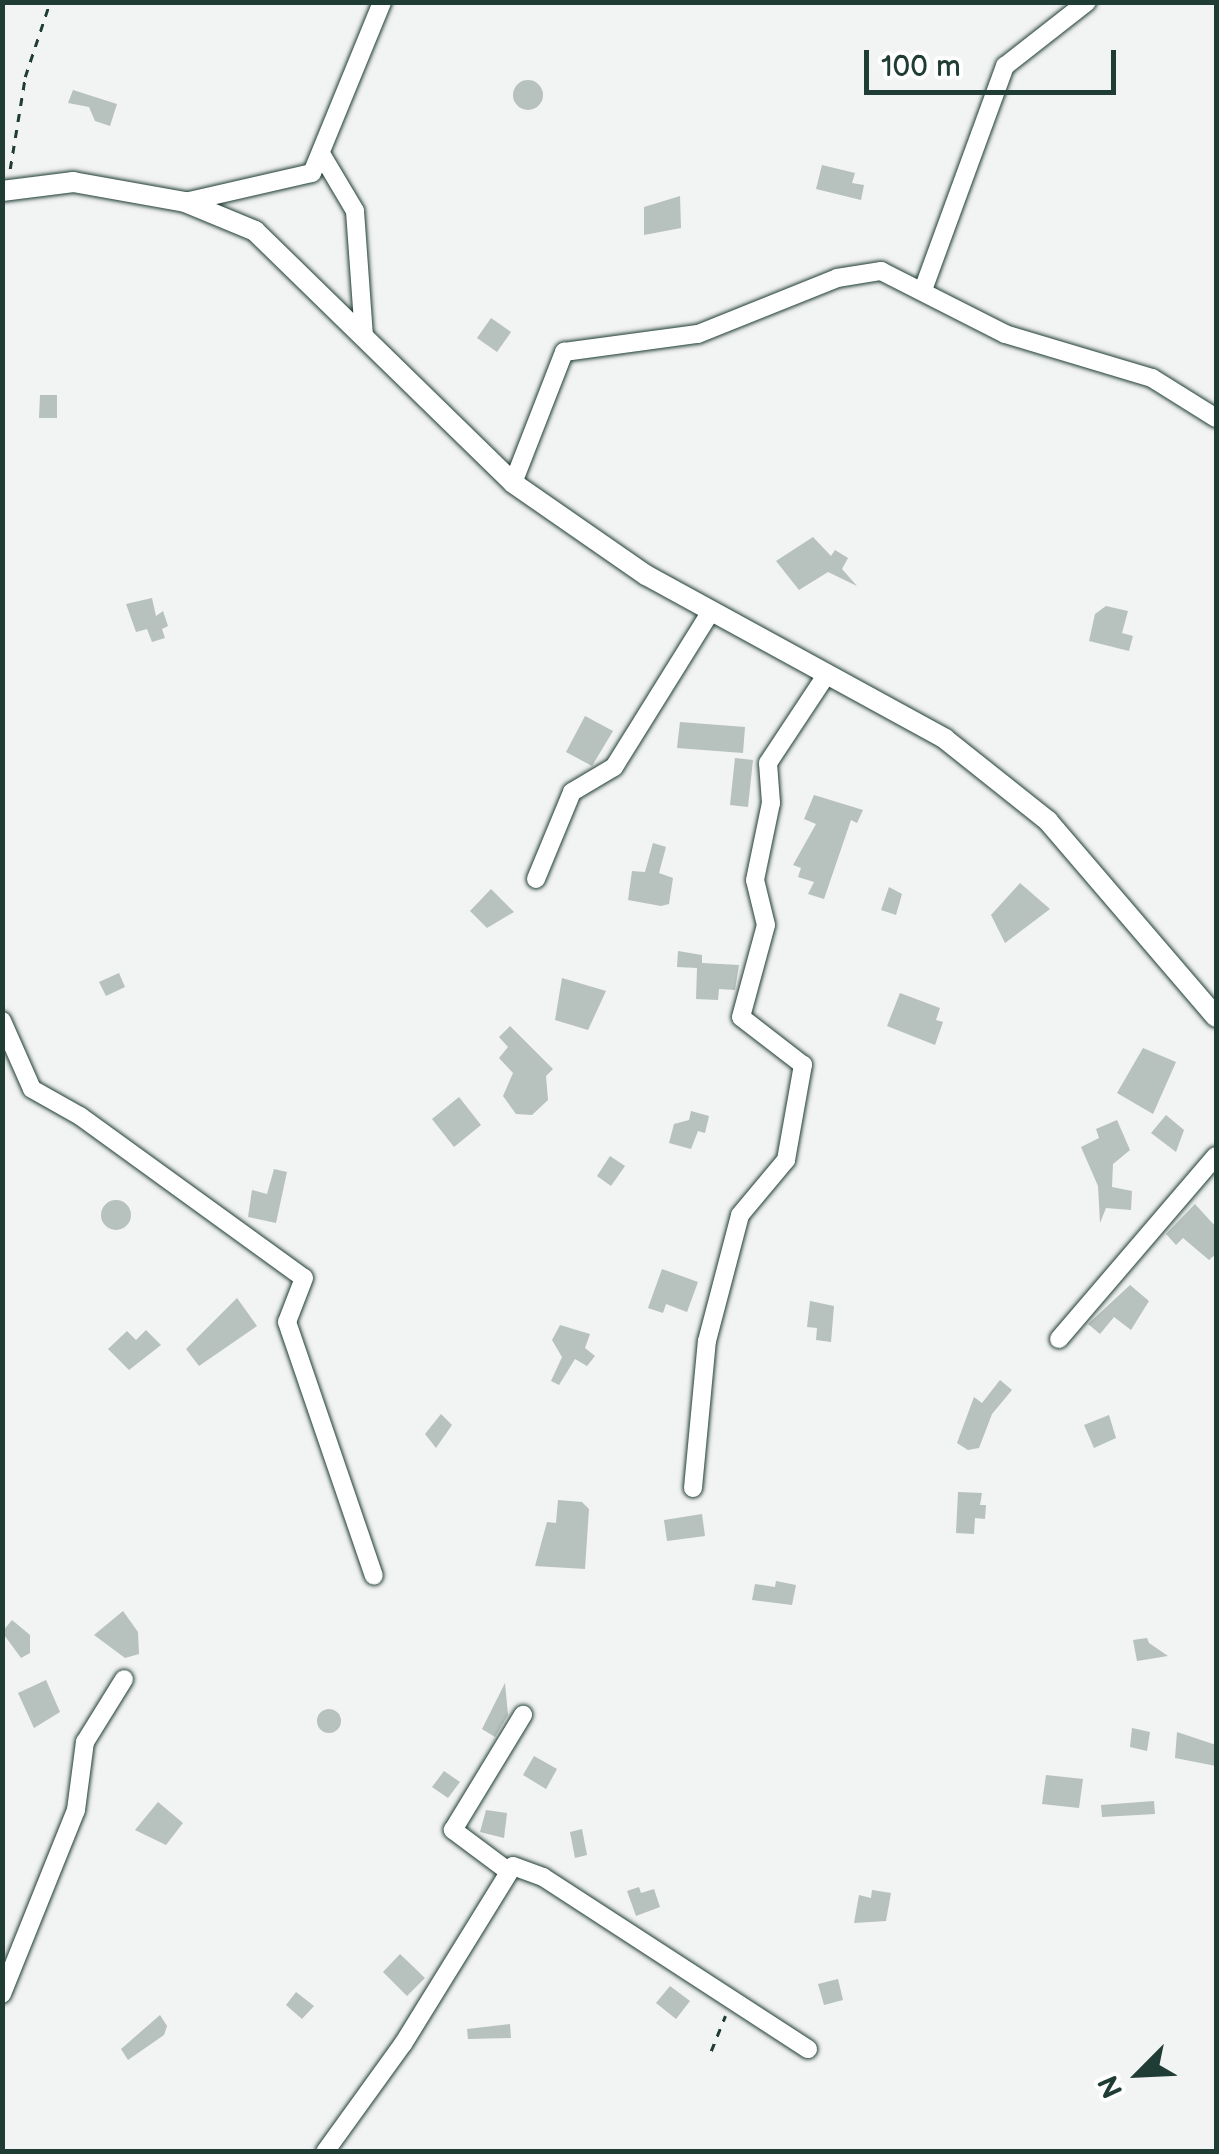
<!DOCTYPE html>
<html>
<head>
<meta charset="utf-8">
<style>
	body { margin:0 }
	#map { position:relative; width:1219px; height:2154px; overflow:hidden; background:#f2f3f3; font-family:"Balsamiq Sans",sans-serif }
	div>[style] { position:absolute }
	.building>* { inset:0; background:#b7c1bd }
	.round { border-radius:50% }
	.path>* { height:2.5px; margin-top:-1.25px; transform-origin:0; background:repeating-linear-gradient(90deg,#1f3d34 0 8px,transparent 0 16px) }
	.roads { filter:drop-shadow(0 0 2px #1f3d34) drop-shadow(0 0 2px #1f3d34) }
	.minor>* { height:18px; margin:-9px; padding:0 9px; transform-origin:9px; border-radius:9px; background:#fff }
	.major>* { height:20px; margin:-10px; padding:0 10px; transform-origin:10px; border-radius:10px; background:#fff }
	span { translate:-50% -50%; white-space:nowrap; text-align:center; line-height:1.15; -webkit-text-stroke:8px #fff; paint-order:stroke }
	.frame { position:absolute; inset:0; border:5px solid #1f3d34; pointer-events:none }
	.north { position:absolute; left:1089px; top:2024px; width:100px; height:100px; -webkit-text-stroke:8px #fff; paint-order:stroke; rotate:246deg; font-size:28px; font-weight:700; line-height:40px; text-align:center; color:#1f3d34 }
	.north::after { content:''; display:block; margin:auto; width:35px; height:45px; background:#1f3d34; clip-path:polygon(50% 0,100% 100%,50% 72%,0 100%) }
	.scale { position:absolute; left:864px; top:50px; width:252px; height:45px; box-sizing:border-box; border:5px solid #1f3d34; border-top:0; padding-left:12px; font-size:30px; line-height:35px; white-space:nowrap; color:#1f3d34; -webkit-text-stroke:8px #fff; paint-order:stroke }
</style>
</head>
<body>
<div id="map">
	<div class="building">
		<div class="round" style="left:513px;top:80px;width:30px;height:30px"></div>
		<div style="clip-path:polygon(73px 90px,117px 104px,110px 126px,95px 121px,89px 107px,68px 103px)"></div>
		<div style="clip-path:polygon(822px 165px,855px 173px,852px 183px,864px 185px,861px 200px,816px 189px)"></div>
		<div style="clip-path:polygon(680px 196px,681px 228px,644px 235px,644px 207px)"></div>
		<div style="clip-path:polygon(491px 318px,511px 332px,497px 352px,477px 338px)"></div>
		<div style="clip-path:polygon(40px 395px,57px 395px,57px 418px,39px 418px)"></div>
		<div style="clip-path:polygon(813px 537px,831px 556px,835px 550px,848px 558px,842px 569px,857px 586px,828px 572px,799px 590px,776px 561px)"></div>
		<div style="clip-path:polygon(152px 598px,156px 616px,163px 611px,168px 626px,162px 629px,165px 638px,152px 642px,147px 629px,136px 632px,126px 604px)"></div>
		<div style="clip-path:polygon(1106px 606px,1128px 611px,1122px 633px,1133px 636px,1129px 651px,1089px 641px,1095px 614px)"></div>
		<div style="clip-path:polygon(585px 716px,613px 731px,592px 766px,566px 752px)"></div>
		<div style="clip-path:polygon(680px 722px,745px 727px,743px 753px,677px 748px)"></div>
		<div style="clip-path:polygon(735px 758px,753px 760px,748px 807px,730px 805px)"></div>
		<div style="clip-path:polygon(814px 795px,863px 810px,857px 823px,851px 820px,824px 899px,808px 894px,814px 882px,798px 877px,801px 868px,793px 865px,816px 824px,804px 819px)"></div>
		<div style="clip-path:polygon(653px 843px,666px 847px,659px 873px,673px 878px,669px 904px,661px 906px,628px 900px,632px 871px,645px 872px)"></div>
		<div style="clip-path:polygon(1020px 883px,1050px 909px,1005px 943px,991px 915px)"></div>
		<div style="clip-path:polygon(889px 887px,902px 894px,896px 915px,881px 910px)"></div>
		<div style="clip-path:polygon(491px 889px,514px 912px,487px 928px,470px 911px)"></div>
		<div style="clip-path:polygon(678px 951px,702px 955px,702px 963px,739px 965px,735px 990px,719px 989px,718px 1000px,696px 999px,697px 968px,677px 967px)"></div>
		<div style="clip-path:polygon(119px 973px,125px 987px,106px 996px,99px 982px)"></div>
		<div style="clip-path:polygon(562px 978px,606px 991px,588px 1030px,555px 1020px)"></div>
		<div style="clip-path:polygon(900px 993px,940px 1008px,936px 1020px,943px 1022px,935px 1045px,887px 1026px)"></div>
		<div style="clip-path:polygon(510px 1026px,553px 1069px,546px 1076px,548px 1100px,532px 1115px,516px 1114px,503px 1096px,513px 1073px,499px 1058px,508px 1047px,499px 1037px)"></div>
		<div style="clip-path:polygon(1143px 1048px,1176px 1062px,1153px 1114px,1117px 1093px)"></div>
		<div style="clip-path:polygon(459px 1097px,481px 1125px,454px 1147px,432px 1119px)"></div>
		<div style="clip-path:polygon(691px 1111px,709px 1116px,705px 1133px,698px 1131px,691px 1149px,669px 1143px,674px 1124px,689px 1120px)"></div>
		<div style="clip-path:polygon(1166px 1115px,1184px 1130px,1176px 1152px,1151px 1133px)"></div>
		<div style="clip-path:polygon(1117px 1120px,1130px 1150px,1113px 1164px,1112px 1187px,1132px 1191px,1131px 1210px,1106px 1208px,1100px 1223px,1098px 1186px,1081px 1147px,1099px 1138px,1096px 1129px)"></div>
		<div style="clip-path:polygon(610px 1156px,625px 1166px,611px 1186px,597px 1176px)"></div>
		<div style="clip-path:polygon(274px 1169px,287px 1172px,276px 1223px,248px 1217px,252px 1190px,267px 1194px)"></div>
		<div class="round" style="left:101px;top:1200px;width:30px;height:30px"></div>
		<div style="clip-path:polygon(1195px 1204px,1216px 1227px,1216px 1254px,1209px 1260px,1183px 1238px,1176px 1245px,1166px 1234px)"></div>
		<div style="clip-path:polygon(662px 1269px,698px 1282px,687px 1312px,666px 1304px,663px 1313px,648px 1308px)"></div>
		<div style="clip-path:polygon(1130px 1285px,1149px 1301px,1131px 1330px,1114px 1317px,1100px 1334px,1088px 1324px)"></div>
		<div style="clip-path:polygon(237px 1298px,257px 1326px,199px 1366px,186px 1349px)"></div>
		<div style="clip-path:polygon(810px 1301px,834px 1306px,831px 1342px,816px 1340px,817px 1328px,807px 1327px)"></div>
		<div style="clip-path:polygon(560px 1325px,590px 1334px,585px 1348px,595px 1356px,587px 1366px,575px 1359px,559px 1385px,551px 1381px,562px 1357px,552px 1340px)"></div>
		<div style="clip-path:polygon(146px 1330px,161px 1345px,129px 1370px,108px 1349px,127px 1331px,136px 1340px)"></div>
		<div style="clip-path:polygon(1000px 1380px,1012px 1390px,992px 1414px,979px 1448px,968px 1450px,957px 1443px,974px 1397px,982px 1403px)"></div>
		<div style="clip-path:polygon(441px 1414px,452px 1425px,436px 1448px,425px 1434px)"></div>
		<div style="clip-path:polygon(1109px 1415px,1116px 1438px,1094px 1448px,1084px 1425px)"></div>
		<div style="clip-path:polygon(958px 1492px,982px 1493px,980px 1505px,986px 1505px,985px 1519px,975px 1518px,974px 1534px,956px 1533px)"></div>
		<div style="clip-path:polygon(558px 1500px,582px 1502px,589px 1509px,585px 1569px,535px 1566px,547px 1522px,556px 1523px)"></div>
		<div style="clip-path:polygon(702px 1514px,705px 1536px,667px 1541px,664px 1520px)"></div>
		<div style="clip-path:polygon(776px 1581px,796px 1585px,792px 1605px,752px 1600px,755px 1584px,775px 1587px)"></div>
		<div style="clip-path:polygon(123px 1611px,138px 1632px,139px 1654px,125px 1658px,94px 1635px)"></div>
		<div style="clip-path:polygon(12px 1620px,30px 1635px,30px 1653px,21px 1658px,2px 1632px)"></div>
		<div style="clip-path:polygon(1147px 1638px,1149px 1643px,1168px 1656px,1137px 1661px,1133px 1640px)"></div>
		<div style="clip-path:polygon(46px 1680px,60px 1712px,34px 1728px,18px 1693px)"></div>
		<div style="clip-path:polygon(505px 1683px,508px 1715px,495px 1737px,482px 1729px)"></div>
		<div class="round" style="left:317px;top:1709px;width:24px;height:24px"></div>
		<div style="clip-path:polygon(1132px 1728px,1150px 1732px,1147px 1751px,1130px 1747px)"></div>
		<div style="clip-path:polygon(1177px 1732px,1216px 1745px,1216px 1766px,1175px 1758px)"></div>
		<div style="clip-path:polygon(534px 1756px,557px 1769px,546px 1789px,523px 1775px)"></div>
		<div style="clip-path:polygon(444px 1771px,460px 1782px,448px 1798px,432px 1787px)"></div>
		<div style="clip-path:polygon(1046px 1775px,1083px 1779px,1079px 1808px,1042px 1804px)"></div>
		<div style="clip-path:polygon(1154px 1801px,1155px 1814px,1102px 1817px,1101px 1805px)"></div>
		<div style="clip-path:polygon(158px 1802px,183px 1823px,166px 1845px,135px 1830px)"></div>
		<div style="clip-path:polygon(486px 1810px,507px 1813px,504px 1838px,480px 1832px)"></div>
		<div style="clip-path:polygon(582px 1829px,587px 1855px,575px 1858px,570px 1832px)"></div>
		<div style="clip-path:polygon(639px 1887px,641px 1893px,654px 1889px,660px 1907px,636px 1916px,627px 1891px)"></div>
		<div style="clip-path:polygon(872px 1890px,891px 1893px,886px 1921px,854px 1923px,859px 1895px,871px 1898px)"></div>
		<div style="clip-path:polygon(400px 1954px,425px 1978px,407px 1996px,383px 1972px)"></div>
		<div style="clip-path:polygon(838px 1979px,843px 2000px,824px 2005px,818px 1984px)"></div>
		<div style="clip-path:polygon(670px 1986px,690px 2001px,676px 2019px,656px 2003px)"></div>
		<div style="clip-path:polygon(296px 1992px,314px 2006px,302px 2019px,286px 2005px)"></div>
		<div style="clip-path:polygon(160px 2015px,167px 2026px,164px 2035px,128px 2060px,121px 2049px)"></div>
		<div style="clip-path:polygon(510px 2024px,511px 2038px,468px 2039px,467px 2029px)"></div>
	</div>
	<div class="path">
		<div style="left:10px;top:169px;width:93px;rotate:-80.7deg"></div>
		<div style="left:25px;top:77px;width:79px;rotate:-71.6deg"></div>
		<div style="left:711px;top:2051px;width:38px;rotate:-68deg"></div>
	</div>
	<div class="roads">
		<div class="minor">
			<div style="left:323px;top:157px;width:63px;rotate:59.3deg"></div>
			<div style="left:355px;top:211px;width:127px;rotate:85.9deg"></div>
			<div style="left:185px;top:202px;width:130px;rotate:-12.9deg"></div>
			<div style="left:312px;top:173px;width:185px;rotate:-67.7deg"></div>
			<div style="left:923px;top:290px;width:239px;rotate:-69.9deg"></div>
			<div style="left:1005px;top:66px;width:104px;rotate:-38deg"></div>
			<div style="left:513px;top:483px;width:141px;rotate:-68.7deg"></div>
			<div style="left:564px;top:352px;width:135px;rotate:-7.7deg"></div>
			<div style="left:698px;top:334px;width:150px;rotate:-21.9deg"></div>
			<div style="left:837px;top:278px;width:45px;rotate:-9deg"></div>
			<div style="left:881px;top:271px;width:139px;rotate:26.9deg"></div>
			<div style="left:1005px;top:334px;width:153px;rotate:16.7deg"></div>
			<div style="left:1152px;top:378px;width:75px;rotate:32deg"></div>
			<div style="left:536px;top:879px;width:94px;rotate:-67.5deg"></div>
			<div style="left:572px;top:792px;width:49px;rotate:-30.8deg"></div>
			<div style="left:614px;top:767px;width:184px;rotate:-58.1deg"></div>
			<div style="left:2px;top:1021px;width:74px;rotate:66.2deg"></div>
			<div style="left:32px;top:1089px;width:55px;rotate:29.4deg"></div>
			<div style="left:80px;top:1116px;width:276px;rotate:35.9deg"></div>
			<div style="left:304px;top:1278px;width:47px;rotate:111.1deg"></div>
			<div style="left:287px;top:1322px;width:268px;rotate:71.1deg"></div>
			<div style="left:1059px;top:1339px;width:241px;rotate:-49.4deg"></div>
			<div style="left:693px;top:1488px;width:148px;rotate:-84.6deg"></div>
			<div style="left:707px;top:1341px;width:130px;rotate:-75.3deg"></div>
			<div style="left:740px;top:1215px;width:72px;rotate:-50.1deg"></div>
			<div style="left:786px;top:1160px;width:97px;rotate:-79.9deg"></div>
			<div style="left:803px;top:1065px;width:78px;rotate:-142.3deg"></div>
			<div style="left:741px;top:1017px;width:95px;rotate:-74.8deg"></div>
			<div style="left:766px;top:925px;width:46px;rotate:-103.7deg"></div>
			<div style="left:755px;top:880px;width:79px;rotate:-78.3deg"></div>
			<div style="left:771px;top:803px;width:40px;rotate:-94.3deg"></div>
			<div style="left:768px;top:763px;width:107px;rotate:-56.5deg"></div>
			<div style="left:508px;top:1871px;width:69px;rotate:-143.3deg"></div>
			<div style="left:453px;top:1830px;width:135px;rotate:-58.7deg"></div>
			<div style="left:2px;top:1994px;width:198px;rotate:-68.1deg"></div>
			<div style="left:76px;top:1810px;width:69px;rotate:-82.5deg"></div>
			<div style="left:85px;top:1742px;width:74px;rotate:-58.2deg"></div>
			<div style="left:325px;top:2152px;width:133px;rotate:-54.2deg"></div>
			<div style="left:403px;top:2044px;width:209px;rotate:-58.3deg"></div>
			<div style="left:513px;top:1866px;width:32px;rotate:20deg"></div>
			<div style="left:543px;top:1877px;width:316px;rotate:33deg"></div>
		</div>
		<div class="major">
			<div style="left:2px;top:191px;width:72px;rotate:-7.2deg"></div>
			<div style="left:73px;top:182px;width:114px;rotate:10.1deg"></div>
			<div style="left:185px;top:202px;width:76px;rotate:22.5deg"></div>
			<div style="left:255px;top:231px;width:361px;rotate:44.3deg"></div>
			<div style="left:513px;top:483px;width:162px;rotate:34.7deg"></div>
			<div style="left:646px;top:575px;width:341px;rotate:28.7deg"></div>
			<div style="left:945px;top:739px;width:132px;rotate:38.5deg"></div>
			<div style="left:1048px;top:821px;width:258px;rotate:49.4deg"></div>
		</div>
	</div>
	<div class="frame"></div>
	<div class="north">N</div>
	<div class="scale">100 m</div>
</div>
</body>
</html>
